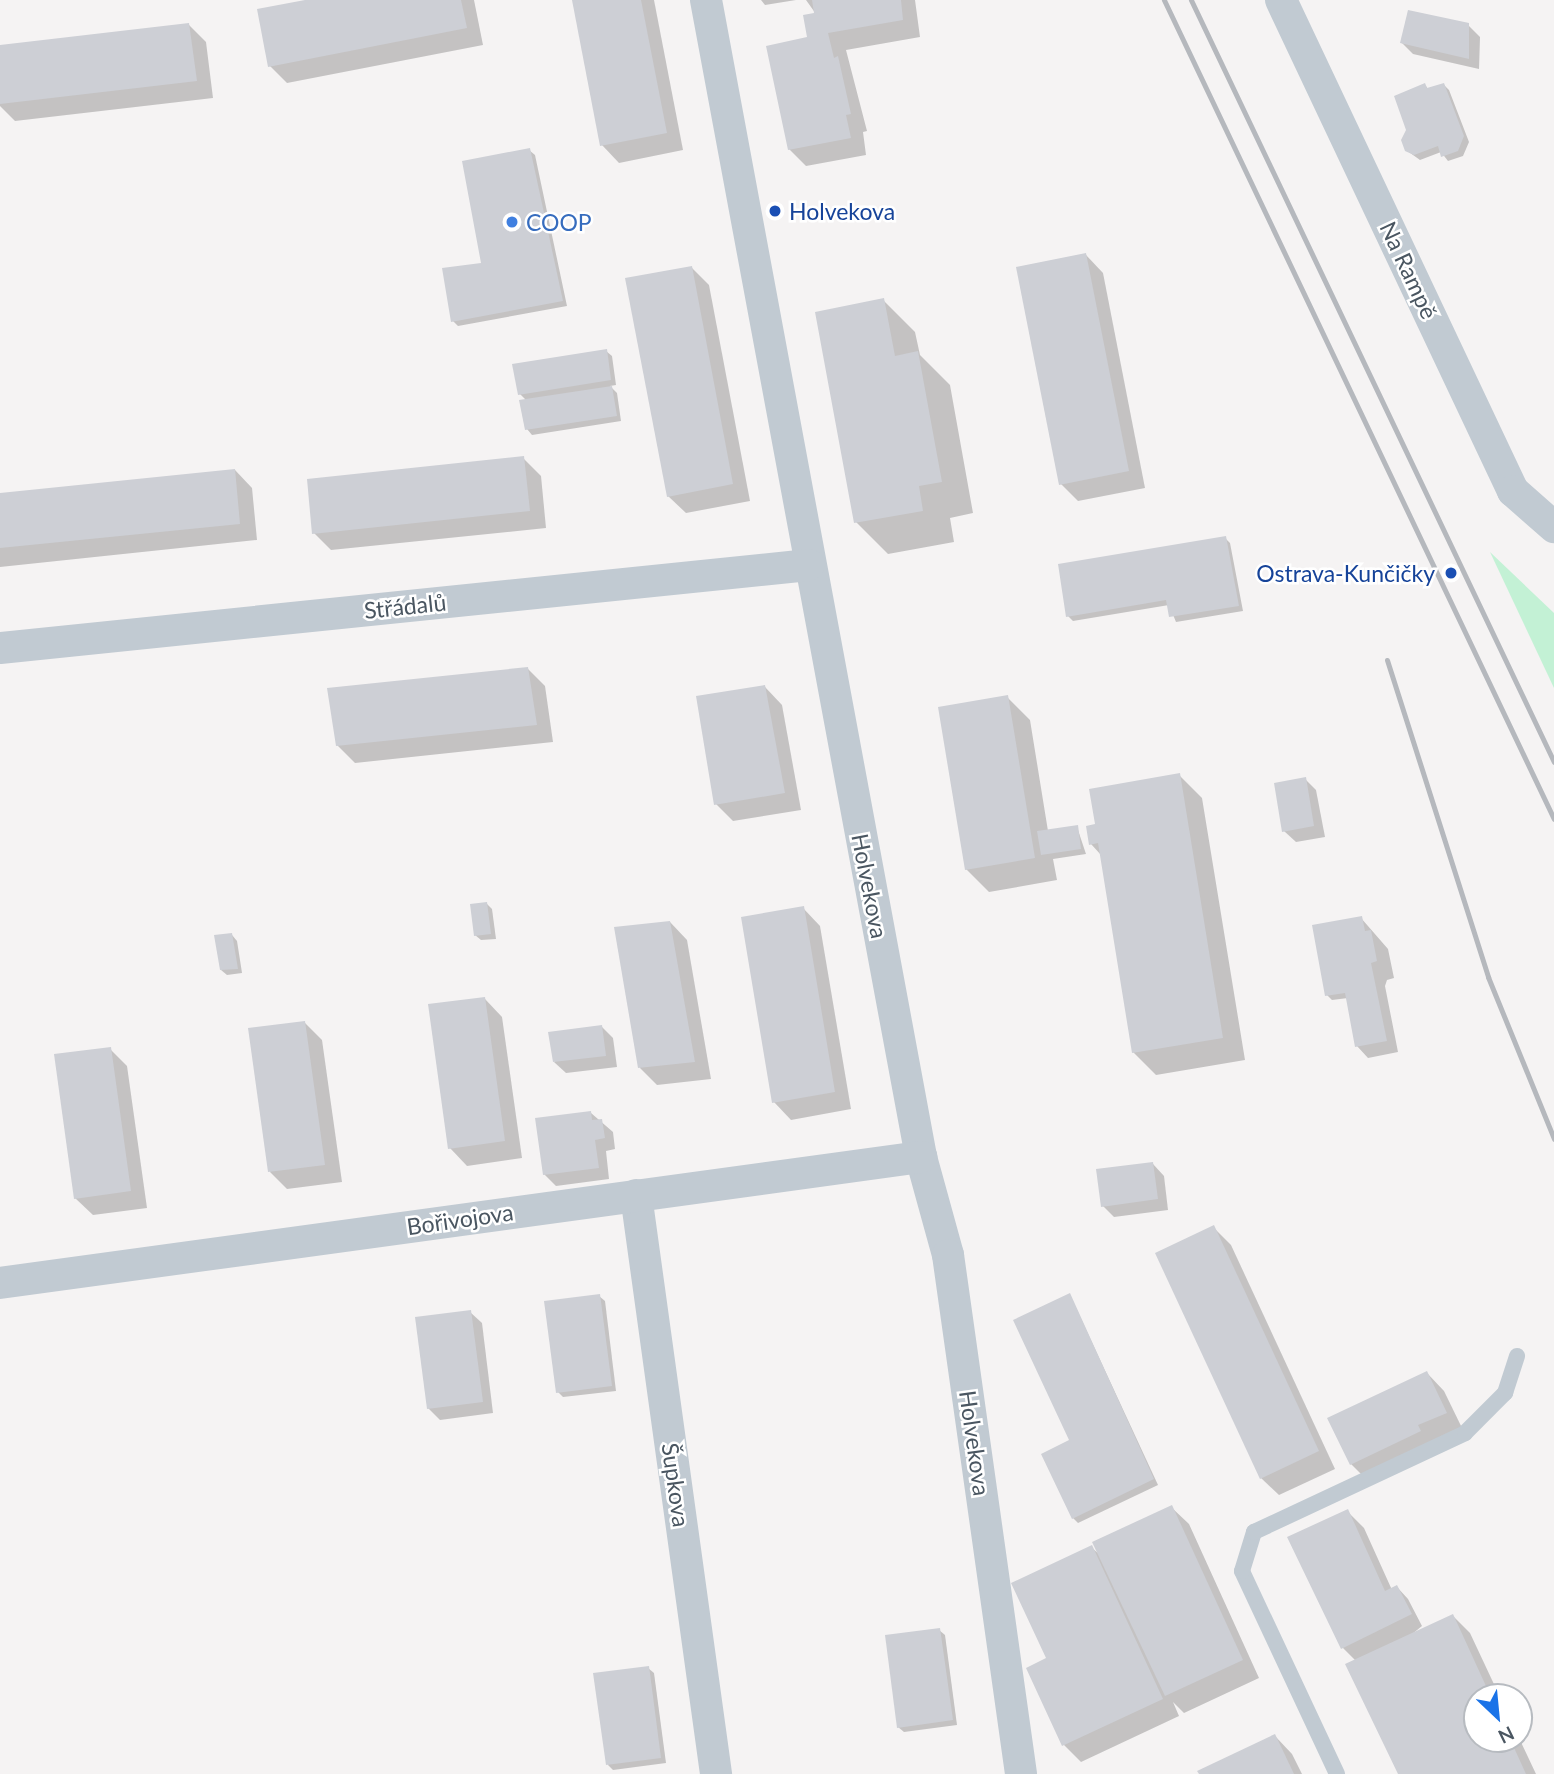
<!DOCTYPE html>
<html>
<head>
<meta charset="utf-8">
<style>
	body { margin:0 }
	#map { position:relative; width:1554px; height:1774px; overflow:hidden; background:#f5f3f3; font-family:Lato,sans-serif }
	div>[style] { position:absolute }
	.green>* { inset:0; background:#c3f1d5 }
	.shadow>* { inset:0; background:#0003 }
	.building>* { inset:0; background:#cdcfd5 }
	.service>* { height:16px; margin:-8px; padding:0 8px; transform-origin:8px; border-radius:8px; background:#c1cad2 }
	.minor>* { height:32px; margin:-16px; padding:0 16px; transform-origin:16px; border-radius:16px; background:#c1cad2 }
	.rail>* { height:5px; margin:-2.5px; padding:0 2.5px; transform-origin:2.5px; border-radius:2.5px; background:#b5b8bd }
	.dots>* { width:19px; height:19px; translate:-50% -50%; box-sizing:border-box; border:4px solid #fff; border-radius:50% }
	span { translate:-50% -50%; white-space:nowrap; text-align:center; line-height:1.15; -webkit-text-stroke:5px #fff; paint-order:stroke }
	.transit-label { font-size:23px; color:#164399 }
	.left { translate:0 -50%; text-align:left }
	.right { translate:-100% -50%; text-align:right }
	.shop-label { font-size:23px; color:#366cbe }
	.street-label { font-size:23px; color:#4a5661 }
	.north { position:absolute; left:1463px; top:1683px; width:70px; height:70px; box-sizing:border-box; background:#fff; border:2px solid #b7bbc0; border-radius:50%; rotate:154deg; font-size:19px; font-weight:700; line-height:28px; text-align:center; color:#4a5661 }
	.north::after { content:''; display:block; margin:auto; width:24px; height:32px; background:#1a73e8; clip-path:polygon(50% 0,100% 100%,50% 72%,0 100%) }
</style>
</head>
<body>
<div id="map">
	<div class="green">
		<div style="clip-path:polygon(1490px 552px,1554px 613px,1554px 688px)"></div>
	</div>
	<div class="shadow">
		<div style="clip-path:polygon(314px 0,474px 0,483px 45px,287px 83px,270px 66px)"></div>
		<div style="clip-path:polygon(574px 0,654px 0,683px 150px,619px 163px,602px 145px)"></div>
		<div style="clip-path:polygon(761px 0,796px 0,765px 5px)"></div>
		<div style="clip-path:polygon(806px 0,915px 0,920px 37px,846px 50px,867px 131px,863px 132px,866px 155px,806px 166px,788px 148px,816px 14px)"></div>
		<div style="clip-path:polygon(189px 25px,206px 42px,213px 98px,15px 121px,0 106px,0 46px)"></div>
		<div style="clip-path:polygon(1468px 25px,1480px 37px,1479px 69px,1413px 54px,1402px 43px)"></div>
		<div style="clip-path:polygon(1425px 85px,1429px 90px,1444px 85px,1449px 90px,1469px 142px,1463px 156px,1448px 161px,1441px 152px,1420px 160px,1406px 150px,1408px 130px)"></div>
		<div style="clip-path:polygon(529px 150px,535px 155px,567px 306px,458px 326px,453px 321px,483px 264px)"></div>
		<div style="clip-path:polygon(1086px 255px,1103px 273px,1145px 488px,1078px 501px,1061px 484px)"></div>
		<div style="clip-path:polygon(691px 267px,709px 285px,750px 501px,686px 513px,668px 496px)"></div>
		<div style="clip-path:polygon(883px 300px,915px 332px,920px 355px,950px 385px,973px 513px,950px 518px,954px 542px,888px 554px,856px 522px)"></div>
		<div style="clip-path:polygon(606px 351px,612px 356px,616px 385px,610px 386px,617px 393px,621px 421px,532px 435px,527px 429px,526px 400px,520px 394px)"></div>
		<div style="clip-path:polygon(523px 458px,541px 476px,546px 528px,331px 550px,314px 533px)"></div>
		<div style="clip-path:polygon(235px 470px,252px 488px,257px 540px,0 567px,0 495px)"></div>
		<div style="clip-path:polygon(1225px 538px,1230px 543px,1243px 611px,1176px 622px,1169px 605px,1073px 621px,1068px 616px)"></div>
		<div style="clip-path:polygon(528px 669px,545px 686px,553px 742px,355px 763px,337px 745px)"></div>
		<div style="clip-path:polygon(765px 687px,782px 705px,801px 810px,733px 821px,716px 804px)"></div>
		<div style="clip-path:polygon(1007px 697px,1030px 720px,1048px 831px,1077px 827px,1086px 854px,1053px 859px,1057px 880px,989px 892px,966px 869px)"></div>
		<div style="clip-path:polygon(1179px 775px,1202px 798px,1245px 1060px,1156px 1075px,1133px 1052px,1101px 855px,1091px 844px,1097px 825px)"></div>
		<div style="clip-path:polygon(1305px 779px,1316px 790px,1325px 837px,1296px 842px,1284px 831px)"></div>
		<div style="clip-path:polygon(487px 904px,492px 909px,496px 939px,481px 940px,475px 935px)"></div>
		<div style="clip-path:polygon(803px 908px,820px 926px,851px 1109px,791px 1120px,774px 1102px)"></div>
		<div style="clip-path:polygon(1361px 918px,1388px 949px,1394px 978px,1387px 980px,1385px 986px,1398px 1052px,1368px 1058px,1357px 1046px,1348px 998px,1332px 1000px,1327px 995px)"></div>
		<div style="clip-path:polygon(670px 922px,687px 940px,711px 1079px,657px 1085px,640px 1068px)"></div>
		<div style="clip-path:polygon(232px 935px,237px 941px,242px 973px,227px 975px,221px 970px)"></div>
		<div style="clip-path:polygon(485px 999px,502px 1017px,522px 1158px,467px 1166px,450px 1148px)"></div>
		<div style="clip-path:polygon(305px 1023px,322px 1040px,342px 1182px,287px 1189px,270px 1172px)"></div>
		<div style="clip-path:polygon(602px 1027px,613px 1038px,617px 1067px,566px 1073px,554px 1062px)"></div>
		<div style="clip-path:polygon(110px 1049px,127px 1066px,147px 1208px,93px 1215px,75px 1198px)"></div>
		<div style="clip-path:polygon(591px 1113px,613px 1132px,615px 1149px,606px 1151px,609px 1179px,556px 1186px,544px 1174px)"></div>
		<div style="clip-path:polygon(1153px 1164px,1164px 1176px,1168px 1210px,1114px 1217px,1103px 1206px)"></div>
		<div style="clip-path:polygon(1213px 1227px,1231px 1245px,1335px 1469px,1279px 1495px,1261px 1478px)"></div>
		<div style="clip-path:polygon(1070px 1295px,1158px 1485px,1078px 1523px,1073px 1518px)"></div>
		<div style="clip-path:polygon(599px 1296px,605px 1301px,616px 1391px,563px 1397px,558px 1392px)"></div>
		<div style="clip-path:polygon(470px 1312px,482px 1323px,493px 1413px,440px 1420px,428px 1408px)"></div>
		<div style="clip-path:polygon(1427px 1373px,1444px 1391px,1463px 1430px,1368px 1481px,1351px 1464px)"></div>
		<div style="clip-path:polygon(1171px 1507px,1189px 1524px,1259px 1678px,1184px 1713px,1173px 1702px,1179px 1716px,1081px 1762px,1064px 1745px,1048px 1659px,1091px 1547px,1100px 1555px)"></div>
		<div style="clip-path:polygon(1347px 1511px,1364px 1528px,1392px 1590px,1397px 1587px,1408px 1599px,1422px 1626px,1411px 1635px,1453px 1616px,1470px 1633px,1500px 1697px,1477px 1697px,1477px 1739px,1519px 1738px,1536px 1774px,1399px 1774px,1356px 1661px,1343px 1648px)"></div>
		<div style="clip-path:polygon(939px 1630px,945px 1635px,957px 1725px,904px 1732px,898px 1727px)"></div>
		<div style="clip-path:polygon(648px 1668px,654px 1673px,666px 1763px,613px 1770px,608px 1765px)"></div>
		<div style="clip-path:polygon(1275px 1736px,1292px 1754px,1302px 1774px,1201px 1774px)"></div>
	</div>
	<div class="building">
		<div style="clip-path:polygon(305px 0,461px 0,467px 28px,268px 67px,257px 9px)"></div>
		<div style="clip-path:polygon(572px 0,641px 0,667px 133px,600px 146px)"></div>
		<div style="clip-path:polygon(812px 0,901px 0,903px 20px,828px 33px,834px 58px,838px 56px,851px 114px,846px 115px,851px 138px,788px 150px,766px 46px,807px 37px,803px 15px,814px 13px)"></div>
		<div style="clip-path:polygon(1408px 10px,1469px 23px,1469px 59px,1400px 43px)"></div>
		<div style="clip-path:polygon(189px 23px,197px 81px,0 104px,0 45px)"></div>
		<div style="clip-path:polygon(1425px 83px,1427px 88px,1444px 83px,1464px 136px,1458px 151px,1441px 157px,1438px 146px,1414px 155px,1405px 151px,1401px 140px,1406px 130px,1394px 96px)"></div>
		<div style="clip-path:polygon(530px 148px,563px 301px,451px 322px,442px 268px,481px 263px,462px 161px)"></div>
		<div style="clip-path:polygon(1086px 253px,1129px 471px,1059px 485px,1016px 267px)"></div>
		<div style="clip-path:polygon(692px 266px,733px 484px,667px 497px,625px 278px)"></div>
		<div style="clip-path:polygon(884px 298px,895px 356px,918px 351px,942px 482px,919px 486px,923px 511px,854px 523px,815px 312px)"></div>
		<div style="clip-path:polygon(607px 349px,611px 380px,518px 395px,512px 364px)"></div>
		<div style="clip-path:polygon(612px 386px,617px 416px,525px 430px,519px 400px)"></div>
		<div style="clip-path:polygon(524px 456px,530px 511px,312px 534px,307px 479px)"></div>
		<div style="clip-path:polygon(235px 469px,240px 524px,0 548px,0 493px)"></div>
		<div style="clip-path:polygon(1226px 536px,1239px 606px,1169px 617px,1166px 600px,1066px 617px,1058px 564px)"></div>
		<div style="clip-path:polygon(528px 667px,537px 725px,336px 746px,327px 688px)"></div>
		<div style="clip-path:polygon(765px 685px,785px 793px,714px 805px,696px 696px)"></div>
		<div style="clip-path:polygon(1008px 695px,1035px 858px,965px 870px,938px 707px)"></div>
		<div style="clip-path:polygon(1180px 773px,1223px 1038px,1132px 1053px,1098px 843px,1089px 845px,1086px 826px,1095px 824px,1089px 789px)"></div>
		<div style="clip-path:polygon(1306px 777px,1314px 826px,1282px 832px,1274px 783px)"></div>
		<div style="clip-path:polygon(1078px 825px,1081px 849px,1041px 855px,1037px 831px)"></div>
		<div style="clip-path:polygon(487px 902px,491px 934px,474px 936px,470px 904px)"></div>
		<div style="clip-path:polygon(804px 906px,835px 1092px,772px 1103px,741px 917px)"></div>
		<div style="clip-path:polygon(1362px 916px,1365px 931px,1371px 930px,1377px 961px,1371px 963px,1387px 1041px,1355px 1047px,1345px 993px,1325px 996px,1312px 925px)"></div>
		<div style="clip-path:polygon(670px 921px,695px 1062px,638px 1068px,614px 927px)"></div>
		<div style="clip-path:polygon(232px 933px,238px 969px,220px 970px,214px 935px)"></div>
		<div style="clip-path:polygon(485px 997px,505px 1141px,448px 1149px,428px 1004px)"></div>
		<div style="clip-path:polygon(305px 1021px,325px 1165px,268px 1172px,248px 1028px)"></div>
		<div style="clip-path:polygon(602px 1025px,606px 1056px,553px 1062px,548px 1032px)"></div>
		<div style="clip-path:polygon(111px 1047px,131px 1191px,74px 1199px,54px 1054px)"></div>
		<div style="clip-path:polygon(591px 1111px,592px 1120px,602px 1119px,605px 1138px,595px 1140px,599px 1168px,543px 1175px,535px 1118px)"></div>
		<div style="clip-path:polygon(1153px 1162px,1158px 1199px,1101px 1207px,1096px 1169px)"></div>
		<div style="clip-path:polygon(1214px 1225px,1319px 1451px,1260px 1479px,1155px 1253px)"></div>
		<div style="clip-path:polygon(1070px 1293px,1154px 1479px,1072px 1519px,1041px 1454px,1069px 1440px,1013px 1320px)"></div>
		<div style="clip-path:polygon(600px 1294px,612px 1386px,556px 1393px,544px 1301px)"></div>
		<div style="clip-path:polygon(471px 1310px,483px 1402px,427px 1409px,415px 1317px)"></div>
		<div style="clip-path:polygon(1427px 1371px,1447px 1413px,1418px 1425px,1421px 1431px,1350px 1465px,1327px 1418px)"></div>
		<div style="clip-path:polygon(1172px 1505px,1243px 1660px,1165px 1696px,1092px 1542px)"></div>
		<div style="clip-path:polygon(1348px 1509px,1385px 1591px,1397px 1585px,1412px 1614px,1341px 1649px,1287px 1537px)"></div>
		<div style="clip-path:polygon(1092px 1545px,1163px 1699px,1062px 1746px,1026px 1668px,1046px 1658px,1011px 1583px)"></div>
		<div style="clip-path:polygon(1453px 1614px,1491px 1697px,1477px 1697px,1477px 1739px,1510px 1739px,1526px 1774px,1398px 1774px,1345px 1664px)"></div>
		<div style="clip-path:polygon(940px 1628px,953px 1720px,897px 1728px,885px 1635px)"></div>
		<div style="clip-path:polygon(649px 1666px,661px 1758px,606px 1765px,593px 1673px)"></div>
		<div style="clip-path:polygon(1275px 1734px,1294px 1774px,1199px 1774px,1197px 1771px)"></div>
	</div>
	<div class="service">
		<div style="left:1337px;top:1774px;width:224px;rotate:-115.1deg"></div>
		<div style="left:1242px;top:1571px;width:41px;rotate:-72.9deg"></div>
		<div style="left:1254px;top:1532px;width:233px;rotate:-25.1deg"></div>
		<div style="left:1465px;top:1433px;width:57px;rotate:-45deg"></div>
		<div style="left:1505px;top:1393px;width:39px;rotate:-72deg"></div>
	</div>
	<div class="minor">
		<div style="left:706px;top:0;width:1177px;rotate:79.47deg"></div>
		<div style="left:921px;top:1157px;width:102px;rotate:74.6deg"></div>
		<div style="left:948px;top:1255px;width:524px;rotate:81.99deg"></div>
		<div style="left:1281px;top:0;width:543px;rotate:64.71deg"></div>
		<div style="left:1513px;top:491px;width:55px;rotate:41.3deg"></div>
		<div style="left:0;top:648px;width:813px;rotate:-5.86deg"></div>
		<div style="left:636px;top:1195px;width:585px;rotate:82.13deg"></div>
		<div style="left:0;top:1283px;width:930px;rotate:-7.79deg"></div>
	</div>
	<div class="rail">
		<div style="left:1164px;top:0;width:907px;rotate:64.54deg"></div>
		<div style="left:1191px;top:0;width:844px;rotate:64.53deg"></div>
		<div style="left:1387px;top:660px;width:333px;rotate:72.3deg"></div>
		<div style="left:1488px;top:977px;width:175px;rotate:67.8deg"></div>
	</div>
	<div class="dots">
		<div style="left:775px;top:211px;background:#1a4fb4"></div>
		<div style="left:512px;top:222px;background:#3f7fe0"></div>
		<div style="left:1451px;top:573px;background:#1a4fb4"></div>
	</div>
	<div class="transit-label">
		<span class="left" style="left:789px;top:211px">Holvekova</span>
		<span class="right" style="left:1435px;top:573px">Ostrava-Kunčičky</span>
	</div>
	<div class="shop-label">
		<span class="left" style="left:526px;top:222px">COOP</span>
	</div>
	<div class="street-label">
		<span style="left:1409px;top:270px;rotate:65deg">Na Rampě</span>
		<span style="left:405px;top:606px;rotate:-6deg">Střádalů</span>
		<span style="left:870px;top:886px;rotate:79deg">Holvekova</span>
		<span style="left:460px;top:1219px;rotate:-8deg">Bořivojova</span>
		<span style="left:975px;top:1443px;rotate:82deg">Holvekova</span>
		<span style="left:676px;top:1485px;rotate:82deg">Šupkova</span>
	</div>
	<div class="north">N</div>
</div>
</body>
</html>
